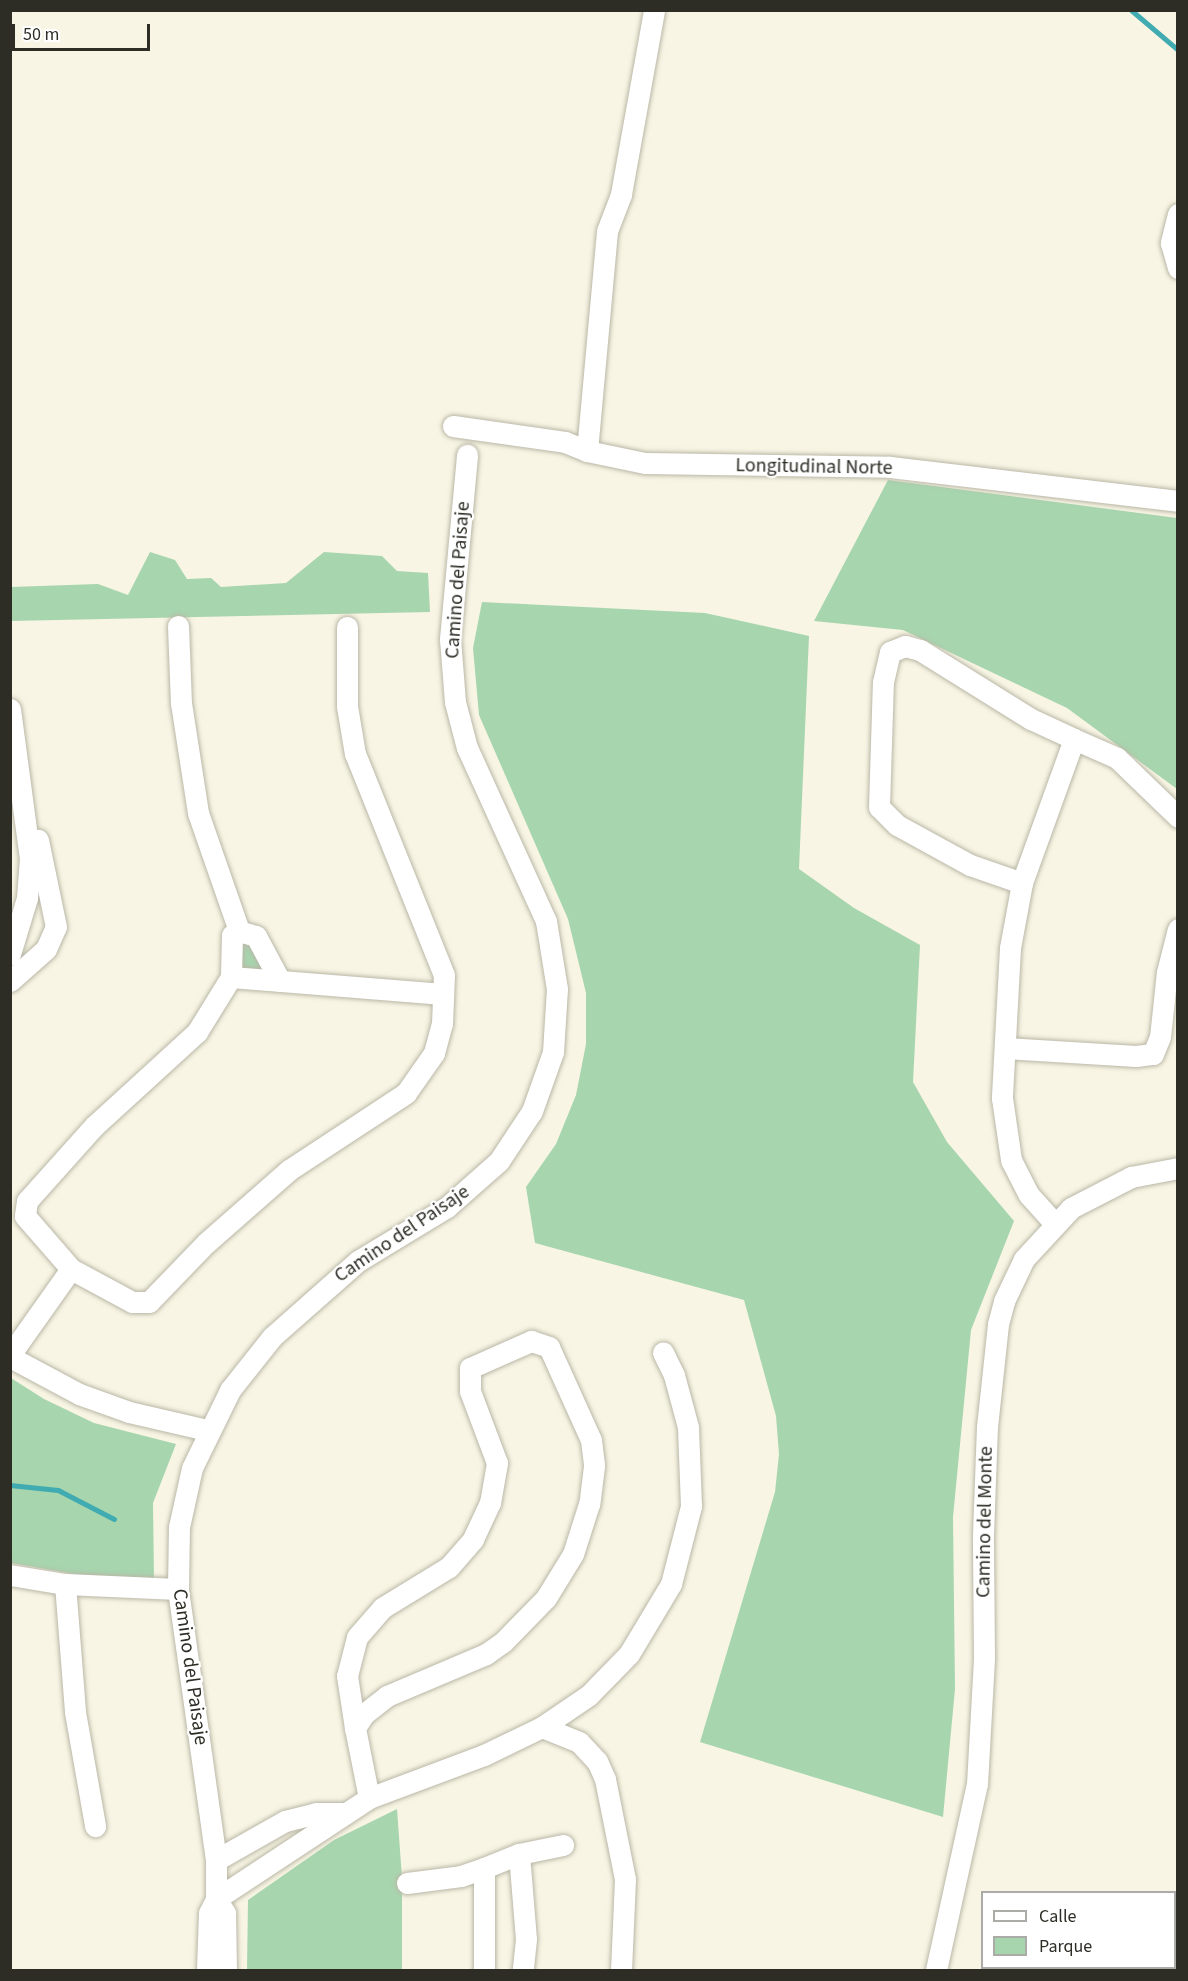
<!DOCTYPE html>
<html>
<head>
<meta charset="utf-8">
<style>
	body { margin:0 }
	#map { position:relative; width:1188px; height:1981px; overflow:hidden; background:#f8f5e4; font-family:"Source Sans 3",sans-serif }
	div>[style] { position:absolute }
	.green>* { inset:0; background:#a7d5ae }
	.stream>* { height:5px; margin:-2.5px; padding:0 2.5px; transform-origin:2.5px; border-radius:2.5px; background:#40abb0 }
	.roads { filter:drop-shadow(0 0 2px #bab7a7) drop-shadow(0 0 2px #bab7a7) }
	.minor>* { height:21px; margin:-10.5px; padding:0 10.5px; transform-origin:10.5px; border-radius:10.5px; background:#fff }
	span { translate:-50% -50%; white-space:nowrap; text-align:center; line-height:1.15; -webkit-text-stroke:4.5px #fff; paint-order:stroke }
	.street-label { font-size:20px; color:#2d2c25 }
	.frame { position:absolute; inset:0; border:12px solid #2d2c25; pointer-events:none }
	.legend { position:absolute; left:981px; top:1891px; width:195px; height:78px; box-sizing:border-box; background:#fff; border:2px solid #ababa8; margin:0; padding:8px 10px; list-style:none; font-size:18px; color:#2d2c25 }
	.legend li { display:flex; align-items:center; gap:12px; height:30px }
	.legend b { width:30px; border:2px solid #ababa8 }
	.scale { position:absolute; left:12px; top:24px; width:138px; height:27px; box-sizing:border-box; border:3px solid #2d2c25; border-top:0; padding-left:8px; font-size:18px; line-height:21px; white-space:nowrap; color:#2d2c25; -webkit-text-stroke:4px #fff; paint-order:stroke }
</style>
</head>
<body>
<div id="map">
	<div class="green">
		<div style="clip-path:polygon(888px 480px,1177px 518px,1177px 789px,1067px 708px,903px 630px,814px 621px)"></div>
		<div style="clip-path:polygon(150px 552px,175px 560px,187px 579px,211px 578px,221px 587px,286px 583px,324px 552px,382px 556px,397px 571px,428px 573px,430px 612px,11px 621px,11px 587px,98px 584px,128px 595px)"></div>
		<div style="clip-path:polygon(482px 602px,705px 613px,809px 636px,799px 869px,854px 908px,920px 945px,913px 1082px,947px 1142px,1014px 1221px,971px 1330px,953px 1517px,955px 1689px,943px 1817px,700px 1742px,775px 1492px,779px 1454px,776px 1416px,744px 1300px,535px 1243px,526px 1187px,556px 1144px,576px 1095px,586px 1044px,586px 993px,568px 919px,479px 715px,473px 648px)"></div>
		<div style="clip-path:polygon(245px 938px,269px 975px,235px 971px,236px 940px)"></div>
		<div style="clip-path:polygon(11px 1378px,44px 1399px,94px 1423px,176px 1444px,153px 1503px,154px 1581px,103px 1579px,11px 1563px)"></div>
		<div style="clip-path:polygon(397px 1809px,402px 1878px,402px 1970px,247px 1970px,248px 1900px,334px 1840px)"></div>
	</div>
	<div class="stream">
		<div style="left:1131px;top:10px;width:62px;rotate:40.4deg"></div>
		<div style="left:10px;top:1485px;width:48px;rotate:5.9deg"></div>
		<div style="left:58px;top:1490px;width:63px;rotate:27.4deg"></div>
	</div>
	<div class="roads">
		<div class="minor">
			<div style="left:1178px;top:214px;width:30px;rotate:104deg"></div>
			<div style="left:1171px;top:243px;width:26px;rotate:74deg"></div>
			<div style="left:453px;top:426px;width:113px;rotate:8.1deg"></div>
			<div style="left:565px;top:442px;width:24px;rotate:22deg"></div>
			<div style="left:587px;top:451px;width:59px;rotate:11.7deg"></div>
			<div style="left:645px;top:463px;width:245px;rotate:0.9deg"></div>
			<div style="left:890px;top:467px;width:290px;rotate:6.7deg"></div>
			<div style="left:587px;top:451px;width:221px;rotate:-84.8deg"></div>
			<div style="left:607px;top:231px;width:40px;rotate:-69deg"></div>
			<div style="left:621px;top:194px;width:187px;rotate:-79.8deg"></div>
			<div style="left:178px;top:626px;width:77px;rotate:87.8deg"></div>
			<div style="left:181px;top:703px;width:111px;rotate:81.2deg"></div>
			<div style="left:198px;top:813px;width:125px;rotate:70.8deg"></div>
			<div style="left:10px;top:709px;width:150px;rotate:82.4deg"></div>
			<div style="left:30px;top:858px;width:40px;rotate:94.3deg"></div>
			<div style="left:27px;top:898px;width:59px;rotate:106.9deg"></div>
			<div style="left:1074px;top:739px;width:47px;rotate:23.8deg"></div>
			<div style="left:1117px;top:758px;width:85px;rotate:44deg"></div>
			<div style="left:1022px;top:883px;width:55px;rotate:-160.9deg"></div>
			<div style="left:970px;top:865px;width:83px;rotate:-151.3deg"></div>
			<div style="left:897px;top:825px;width:25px;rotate:-135deg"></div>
			<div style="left:879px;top:807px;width:125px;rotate:-88.2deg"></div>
			<div style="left:883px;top:682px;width:31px;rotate:-77deg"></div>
			<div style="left:890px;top:652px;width:16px;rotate:-22deg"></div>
			<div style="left:905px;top:646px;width:16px;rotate:15deg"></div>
			<div style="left:920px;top:650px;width:131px;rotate:31.9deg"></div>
			<div style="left:1031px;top:719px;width:47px;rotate:24.9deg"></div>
			<div style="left:1074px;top:739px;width:153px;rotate:109.9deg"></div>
			<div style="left:1022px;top:883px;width:66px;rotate:100.5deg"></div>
			<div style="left:1010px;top:948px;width:150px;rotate:93.1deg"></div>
			<div style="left:1002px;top:1098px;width:63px;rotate:81.7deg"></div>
			<div style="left:1011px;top:1160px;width:39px;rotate:63deg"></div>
			<div style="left:1029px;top:1195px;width:38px;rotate:48deg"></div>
			<div style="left:231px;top:977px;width:213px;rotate:4.6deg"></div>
			<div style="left:10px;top:981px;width:48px;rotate:-41.6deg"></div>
			<div style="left:46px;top:949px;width:24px;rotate:-66deg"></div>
			<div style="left:56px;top:927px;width:89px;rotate:-101.7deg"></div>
			<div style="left:280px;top:981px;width:51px;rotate:-118.1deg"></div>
			<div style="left:256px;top:936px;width:18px;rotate:-164deg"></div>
			<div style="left:239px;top:931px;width:8px;rotate:150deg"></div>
			<div style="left:232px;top:935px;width:42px;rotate:91.4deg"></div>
			<div style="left:231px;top:977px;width:65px;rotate:121.7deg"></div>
			<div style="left:197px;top:1032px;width:138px;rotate:137.6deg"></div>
			<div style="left:95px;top:1125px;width:102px;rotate:131.8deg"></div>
			<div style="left:27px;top:1201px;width:15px;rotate:98deg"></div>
			<div style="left:25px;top:1216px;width:70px;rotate:49deg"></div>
			<div style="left:71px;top:1269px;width:69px;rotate:28.4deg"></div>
			<div style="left:132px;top:1302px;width:17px"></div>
			<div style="left:149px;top:1302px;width:82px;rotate:-46deg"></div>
			<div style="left:206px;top:1243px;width:111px;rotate:-41.3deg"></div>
			<div style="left:289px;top:1170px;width:140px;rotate:-33.3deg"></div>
			<div style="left:406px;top:1093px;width:49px;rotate:-55deg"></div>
			<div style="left:434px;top:1053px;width:30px;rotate:-75deg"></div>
			<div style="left:442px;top:1024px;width:49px;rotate:-87.7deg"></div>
			<div style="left:444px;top:975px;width:238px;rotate:-111.9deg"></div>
			<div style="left:355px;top:754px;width:49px;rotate:-99.5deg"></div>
			<div style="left:347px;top:706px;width:79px;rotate:-90deg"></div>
			<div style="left:1005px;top:1048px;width:131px;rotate:3.5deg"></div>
			<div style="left:1136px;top:1056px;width:17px;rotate:-7deg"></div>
			<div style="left:1153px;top:1054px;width:18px;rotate:-68deg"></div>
			<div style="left:1160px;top:1037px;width:65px;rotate:-83.9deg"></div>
			<div style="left:1167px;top:972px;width:44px;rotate:-75.7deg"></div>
			<div style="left:531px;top:1341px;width:19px;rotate:18deg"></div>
			<div style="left:549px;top:1347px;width:102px;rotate:65.7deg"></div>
			<div style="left:591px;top:1440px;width:26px;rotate:83deg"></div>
			<div style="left:594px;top:1466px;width:38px;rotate:97deg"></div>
			<div style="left:589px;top:1504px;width:52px;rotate:107.7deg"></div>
			<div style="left:573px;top:1554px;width:52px;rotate:121.5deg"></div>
			<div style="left:546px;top:1598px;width:62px;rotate:134.3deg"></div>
			<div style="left:503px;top:1642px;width:21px;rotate:145deg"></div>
			<div style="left:486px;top:1654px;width:108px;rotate:157deg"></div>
			<div style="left:387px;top:1696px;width:29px;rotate:142deg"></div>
			<div style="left:364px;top:1714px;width:17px;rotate:123deg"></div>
			<div style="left:355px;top:1728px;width:53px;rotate:-98.7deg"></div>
			<div style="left:347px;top:1676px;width:40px;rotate:-75.6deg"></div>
			<div style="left:357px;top:1637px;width:38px;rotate:-49deg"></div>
			<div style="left:382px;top:1608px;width:79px;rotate:-31.5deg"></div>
			<div style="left:449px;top:1567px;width:37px;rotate:-49deg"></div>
			<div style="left:473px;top:1539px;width:40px;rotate:-65deg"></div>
			<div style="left:490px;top:1503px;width:41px;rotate:-80.1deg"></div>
			<div style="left:497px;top:1463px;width:77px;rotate:-110.6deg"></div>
			<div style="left:470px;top:1391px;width:23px;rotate:-90deg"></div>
			<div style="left:470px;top:1368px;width:67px;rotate:-23.9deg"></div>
			<div style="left:10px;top:1355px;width:105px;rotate:-54.7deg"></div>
			<div style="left:10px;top:1357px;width:78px;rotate:28.2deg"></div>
			<div style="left:79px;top:1394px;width:53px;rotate:19.8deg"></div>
			<div style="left:129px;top:1412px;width:80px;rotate:13deg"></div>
			<div style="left:10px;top:1575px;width:56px;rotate:9.3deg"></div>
			<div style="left:65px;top:1584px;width:113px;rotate:2.5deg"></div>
			<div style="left:65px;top:1584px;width:128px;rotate:85.5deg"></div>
			<div style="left:75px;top:1712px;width:116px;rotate:80deg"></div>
			<div style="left:542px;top:1727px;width:40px;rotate:22deg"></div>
			<div style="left:579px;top:1742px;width:26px;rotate:47deg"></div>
			<div style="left:597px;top:1761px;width:20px;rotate:66deg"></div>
			<div style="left:605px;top:1779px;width:102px;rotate:78.7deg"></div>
			<div style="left:625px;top:1879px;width:91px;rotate:92.5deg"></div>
			<div style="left:355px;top:1728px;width:71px;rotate:78.7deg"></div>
			<div style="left:519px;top:1854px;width:45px;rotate:-11.6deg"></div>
			<div style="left:216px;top:1860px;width:79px;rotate:-29.5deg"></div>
			<div style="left:285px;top:1821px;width:32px;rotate:-14deg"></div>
			<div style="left:316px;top:1813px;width:30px"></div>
			<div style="left:407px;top:1883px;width:54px;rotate:-7.4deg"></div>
			<div style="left:461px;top:1876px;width:24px;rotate:-19deg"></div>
			<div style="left:216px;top:1899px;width:183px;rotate:-33.4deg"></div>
			<div style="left:369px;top:1798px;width:123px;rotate:-20.5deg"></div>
			<div style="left:484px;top:1755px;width:64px;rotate:-25.8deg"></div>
			<div style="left:542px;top:1727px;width:57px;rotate:-34.2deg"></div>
			<div style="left:589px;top:1695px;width:57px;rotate:-45.7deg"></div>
			<div style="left:629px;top:1654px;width:82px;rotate:-59deg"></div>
			<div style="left:671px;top:1584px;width:81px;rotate:-75.6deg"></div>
			<div style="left:691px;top:1506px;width:79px;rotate:-92.2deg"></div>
			<div style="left:688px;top:1427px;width:54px;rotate:-105.1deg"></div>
			<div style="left:674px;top:1375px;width:25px;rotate:-116deg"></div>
			<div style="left:216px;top:1899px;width:17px;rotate:57deg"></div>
			<div style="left:225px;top:1913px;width:57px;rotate:89deg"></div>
			<div style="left:207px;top:1970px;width:57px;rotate:-88deg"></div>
			<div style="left:209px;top:1913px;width:16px;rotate:-63deg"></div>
			<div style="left:216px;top:1899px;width:39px;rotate:-90deg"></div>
			<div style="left:216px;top:1860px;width:274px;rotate:-98deg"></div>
			<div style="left:178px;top:1589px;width:62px;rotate:-89.1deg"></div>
			<div style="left:179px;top:1527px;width:60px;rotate:-77.6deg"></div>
			<div style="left:192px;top:1468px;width:87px;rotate:-64deg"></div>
			<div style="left:230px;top:1390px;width:68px;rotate:-51.6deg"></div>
			<div style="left:272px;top:1337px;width:115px;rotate:-41.5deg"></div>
			<div style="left:358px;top:1261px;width:104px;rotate:-31.2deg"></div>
			<div style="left:447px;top:1207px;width:69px;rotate:-41.5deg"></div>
			<div style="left:499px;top:1161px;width:60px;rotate:-56.6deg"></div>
			<div style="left:532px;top:1111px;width:63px;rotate:-70.4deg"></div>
			<div style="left:553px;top:1052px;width:63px;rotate:-86.4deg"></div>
			<div style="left:557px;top:989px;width:69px;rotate:-99.2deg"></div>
			<div style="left:546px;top:921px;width:190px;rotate:-114.5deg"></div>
			<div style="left:467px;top:748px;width:48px;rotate:-104.6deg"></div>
			<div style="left:455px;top:702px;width:63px;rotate:-94.5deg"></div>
			<div style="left:450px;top:639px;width:185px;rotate:-84.7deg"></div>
			<div style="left:484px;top:1970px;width:102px;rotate:-90deg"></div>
			<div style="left:484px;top:1868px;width:38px;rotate:-22deg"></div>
			<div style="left:519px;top:1854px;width:85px;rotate:85.3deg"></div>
			<div style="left:526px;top:1939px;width:31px;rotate:96deg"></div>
			<div style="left:936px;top:1970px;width:190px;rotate:-77.6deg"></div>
			<div style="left:977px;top:1784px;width:126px;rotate:-86.8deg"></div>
			<div style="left:984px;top:1658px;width:123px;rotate:-90.5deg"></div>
			<div style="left:983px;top:1535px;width:108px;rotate:-87.9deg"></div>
			<div style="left:987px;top:1427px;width:104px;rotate:-83.9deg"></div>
			<div style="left:998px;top:1324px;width:24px;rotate:-75deg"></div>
			<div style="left:1004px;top:1301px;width:47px;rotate:-64.5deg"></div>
			<div style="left:1024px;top:1259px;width:69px;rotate:-47.3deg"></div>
			<div style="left:1071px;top:1208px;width:68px;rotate:-27.3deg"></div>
			<div style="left:1131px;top:1177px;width:48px;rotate:-10.8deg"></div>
		</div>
	</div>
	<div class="street-label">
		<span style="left:814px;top:467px;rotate:1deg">Longitudinal Norte</span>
		<span style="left:458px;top:580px;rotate:-86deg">Camino del Paisaje</span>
		<span style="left:402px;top:1234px;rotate:-34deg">Camino del Paisaje</span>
		<span style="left:985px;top:1522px;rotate:-89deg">Camino del Monte</span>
		<span style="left:190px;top:1667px;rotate:82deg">Camino del Paisaje</span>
	</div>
	<div class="frame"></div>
	<ul class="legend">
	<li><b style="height:8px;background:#fff"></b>Calle</li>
	<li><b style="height:16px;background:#a7d5ae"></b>Parque</li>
	</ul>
	<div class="scale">50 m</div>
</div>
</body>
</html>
